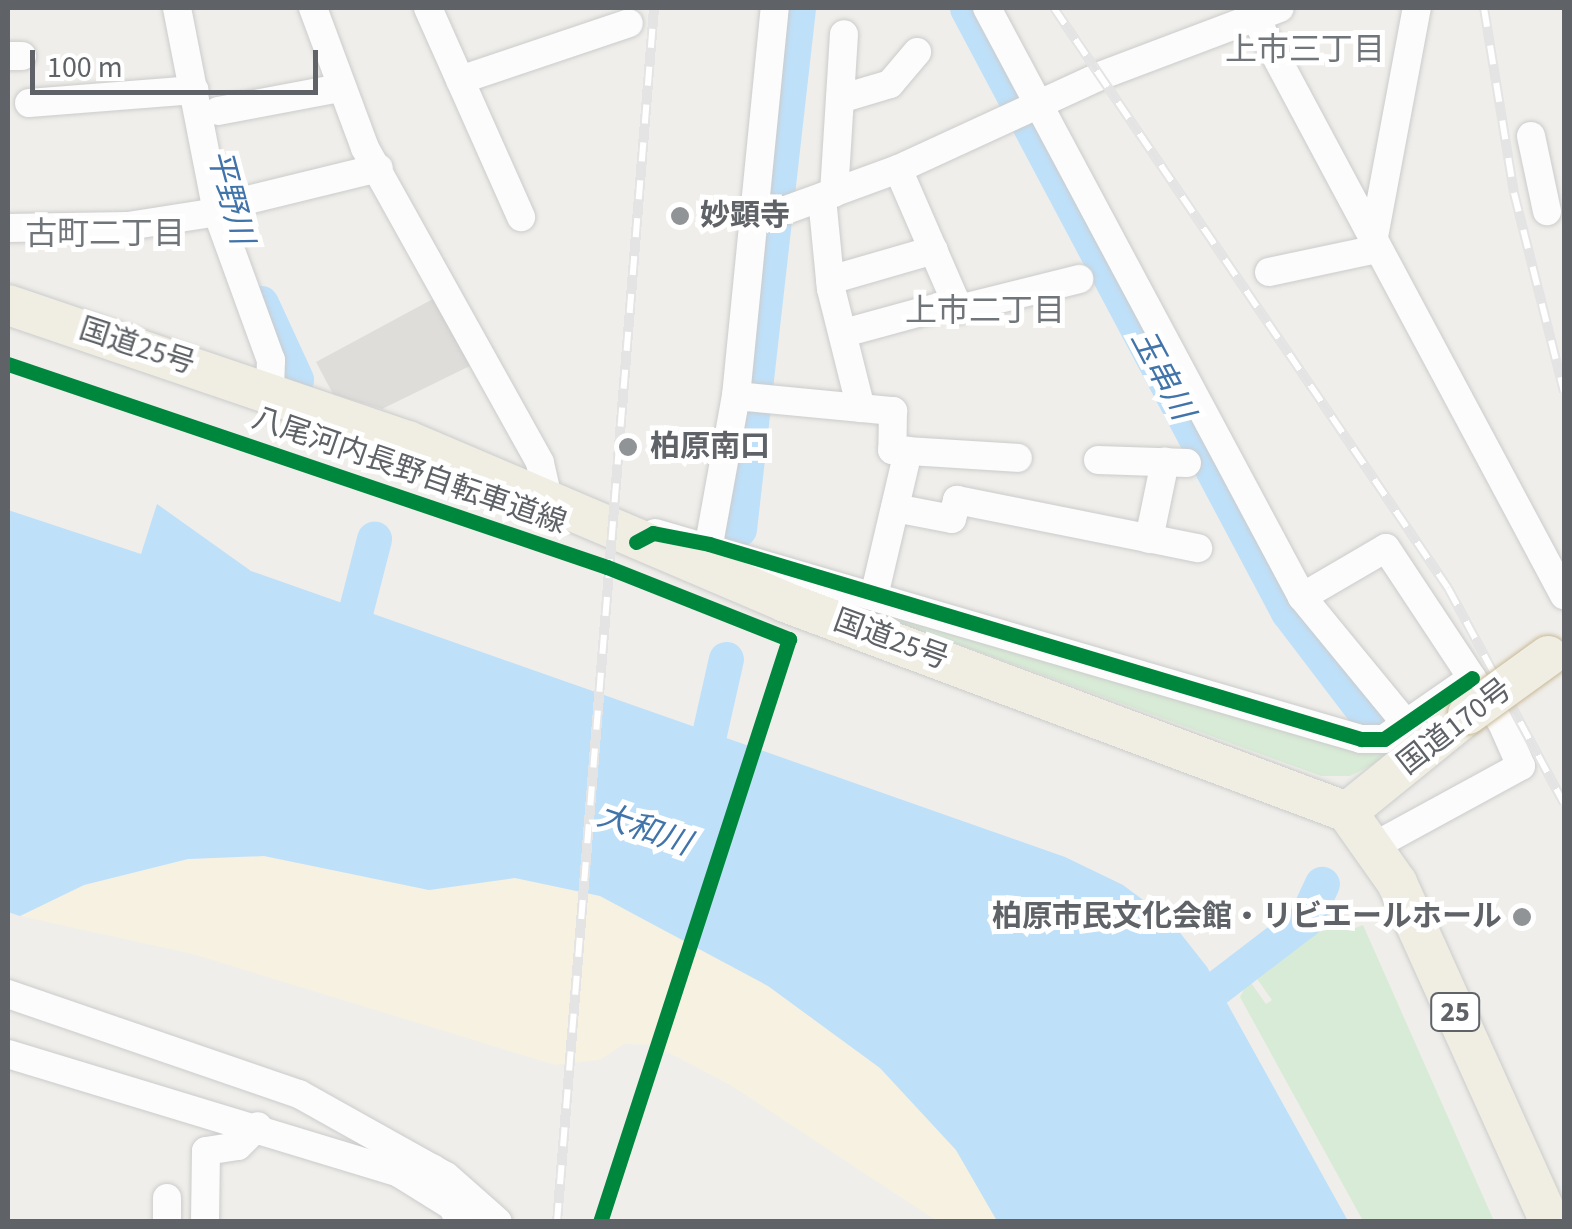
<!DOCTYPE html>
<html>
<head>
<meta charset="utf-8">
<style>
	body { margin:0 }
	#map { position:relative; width:1572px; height:1229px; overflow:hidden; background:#efeeea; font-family:"Source Sans 3","Noto Sans JP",sans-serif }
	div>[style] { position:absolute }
	.industrial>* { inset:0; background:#dfddda }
	.green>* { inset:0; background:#d8ebd6 }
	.sand>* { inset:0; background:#f6f1e1 }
	.water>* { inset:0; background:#bfe0f9 }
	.river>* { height:35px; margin:-17.5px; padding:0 17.5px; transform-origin:17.5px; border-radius:17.5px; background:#bfe0f9 }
	.roads { filter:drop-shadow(0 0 2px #cbcccc) drop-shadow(0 0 2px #cbcccc) }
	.minor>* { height:28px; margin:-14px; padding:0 14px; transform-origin:14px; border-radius:14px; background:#fdfcfc }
	.highway>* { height:40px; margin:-20px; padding:0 20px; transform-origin:20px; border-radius:20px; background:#f0ede3 }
	.rail>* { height:10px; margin-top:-5px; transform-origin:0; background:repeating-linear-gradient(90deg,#fff 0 19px,#e4e4e4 0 38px); box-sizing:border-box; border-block:2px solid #e4e4e4 }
	.bridges { filter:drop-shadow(0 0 2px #c8b996) drop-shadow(0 0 2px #c8b996) }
	.highway-bridge>* { height:40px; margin:-20px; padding:0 20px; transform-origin:20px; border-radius:20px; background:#f0ede3 }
	.cycleway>* { height:15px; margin:-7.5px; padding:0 7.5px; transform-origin:7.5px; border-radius:7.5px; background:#00873e }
	.dots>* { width:28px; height:28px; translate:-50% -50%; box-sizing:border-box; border:5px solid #fff; border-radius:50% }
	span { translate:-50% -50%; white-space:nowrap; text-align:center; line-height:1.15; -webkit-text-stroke:10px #fff; paint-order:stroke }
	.shield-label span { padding:2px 8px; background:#fff; border:2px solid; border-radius:8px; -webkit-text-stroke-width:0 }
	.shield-label { font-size:28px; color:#5f6368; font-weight:700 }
	.poi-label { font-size:30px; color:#5f6368; font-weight:700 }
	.left { translate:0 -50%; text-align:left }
	.right { translate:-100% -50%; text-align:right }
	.street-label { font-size:30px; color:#5f6368 }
	.neighbourhood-label { font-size:32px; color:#70757a }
	.water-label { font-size:32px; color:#4174aa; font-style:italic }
	.frame { position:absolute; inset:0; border:10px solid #5f6368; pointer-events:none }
	.scale { position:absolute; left:30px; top:50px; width:288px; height:45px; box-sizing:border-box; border:5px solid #5f6368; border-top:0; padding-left:12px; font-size:30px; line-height:35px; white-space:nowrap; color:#5f6368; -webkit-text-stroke:8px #fff; paint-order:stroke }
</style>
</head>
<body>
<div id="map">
	<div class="industrial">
		<div style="clip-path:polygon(442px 294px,478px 362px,382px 409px,333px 394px,316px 362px)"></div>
	</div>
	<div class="green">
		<div style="clip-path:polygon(829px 597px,1388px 750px,1392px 755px,1350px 776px,1321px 776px)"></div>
		<div style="clip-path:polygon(1337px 902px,1350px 930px,1363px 925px,1494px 1221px,1363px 1221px,1240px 997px,1249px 980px,1266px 1004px,1272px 1000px,1255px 976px,1322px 926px)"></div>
	</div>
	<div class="sand">
		<div style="clip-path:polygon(264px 856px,429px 890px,515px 878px,600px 896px,768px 986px,880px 1068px,956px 1150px,997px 1221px,937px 1221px,730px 1085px,654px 1045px,624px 1044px,600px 1060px,555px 1065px,192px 954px,20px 916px,84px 885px,188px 859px)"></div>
	</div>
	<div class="water">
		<div style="clip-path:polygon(157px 504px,251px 571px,1065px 857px,1123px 885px,1170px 920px,1207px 967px,1348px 1221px,997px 1221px,956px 1150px,880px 1068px,768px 986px,600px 896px,515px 878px,429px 890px,264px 856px,188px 859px,84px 885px,20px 916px,8px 912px,8px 510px,141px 554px)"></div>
	</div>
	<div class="river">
		<div style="left:967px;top:8px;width:684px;rotate:62.01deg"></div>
		<div style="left:1288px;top:612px;width:147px;rotate:52.7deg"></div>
		<div style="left:261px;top:303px;width:84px;rotate:65.3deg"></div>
		<div style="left:739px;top:529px;width:524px;rotate:-83.54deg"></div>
		<div style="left:346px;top:648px;width:113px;rotate:-75.6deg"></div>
		<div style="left:700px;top:774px;width:118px;rotate:-77.3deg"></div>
		<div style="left:1181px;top:1015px;width:156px;rotate:-37.5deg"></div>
		<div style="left:1305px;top:920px;width:40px;rotate:-65deg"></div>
	</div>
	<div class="roads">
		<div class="minor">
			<div style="left:177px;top:8px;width:208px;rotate:78.9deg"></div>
			<div style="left:217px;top:212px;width:158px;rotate:70deg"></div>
			<div style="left:271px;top:360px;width:31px;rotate:92deg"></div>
			<div style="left:313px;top:8px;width:149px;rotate:69.6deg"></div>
			<div style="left:365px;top:148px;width:360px;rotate:60.9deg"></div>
			<div style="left:540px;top:463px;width:45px;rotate:77.2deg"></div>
			<div style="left:428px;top:8px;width:229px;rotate:66deg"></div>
			<div style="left:987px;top:8px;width:668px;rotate:61.86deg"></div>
			<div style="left:1302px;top:597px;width:166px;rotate:50.6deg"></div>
			<div style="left:1250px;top:8px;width:666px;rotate:61.86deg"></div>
			<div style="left:8px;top:56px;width:14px"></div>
			<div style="left:460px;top:80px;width:178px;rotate:-18.6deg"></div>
			<div style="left:840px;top:99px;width:52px;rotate:-16.7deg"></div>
			<div style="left:890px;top:84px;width:42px;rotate:-49.8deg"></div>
			<div style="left:29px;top:103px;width:166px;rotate:-4.5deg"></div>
			<div style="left:218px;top:111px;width:124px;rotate:-10.7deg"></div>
			<div style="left:1531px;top:136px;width:77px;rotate:78deg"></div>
			<div style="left:898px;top:169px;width:153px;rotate:66.5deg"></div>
			<div style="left:959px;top:309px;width:124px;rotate:-14deg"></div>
			<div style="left:834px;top:193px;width:159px;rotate:-86.4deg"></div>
			<div style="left:822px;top:198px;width:91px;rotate:84.4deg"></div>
			<div style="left:831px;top:289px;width:123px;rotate:75.9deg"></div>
			<div style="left:231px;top:204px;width:152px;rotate:-13.7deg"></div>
			<div style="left:757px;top:210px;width:29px"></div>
			<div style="left:786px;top:210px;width:119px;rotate:-20.1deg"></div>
			<div style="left:898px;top:169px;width:222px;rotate:-24.7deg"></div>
			<div style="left:1100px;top:76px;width:192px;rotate:-20.7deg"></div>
			<div style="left:8px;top:228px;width:120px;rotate:-1deg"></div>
			<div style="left:128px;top:226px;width:90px;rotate:-8.9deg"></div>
			<div style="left:1373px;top:242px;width:238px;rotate:-79.4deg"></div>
			<div style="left:1269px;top:272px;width:110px;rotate:-12deg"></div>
			<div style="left:830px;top:280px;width:108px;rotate:-16.1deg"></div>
			<div style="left:844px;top:333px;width:117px;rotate:-15.3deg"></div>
			<div style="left:736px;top:396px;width:158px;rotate:5.5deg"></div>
			<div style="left:893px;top:411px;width:39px;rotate:91deg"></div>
			<div style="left:892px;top:450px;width:16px;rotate:4deg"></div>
			<div style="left:1098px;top:460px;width:89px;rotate:1.9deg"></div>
			<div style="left:895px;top:508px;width:58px;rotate:10.9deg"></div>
			<div style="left:952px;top:519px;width:20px;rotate:-75deg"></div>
			<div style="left:957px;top:500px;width:246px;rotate:11.3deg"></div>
			<div style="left:655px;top:533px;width:735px;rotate:16.27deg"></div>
			<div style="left:1361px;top:739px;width:23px"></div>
			<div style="left:1384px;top:739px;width:107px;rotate:-34.7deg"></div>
			<div style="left:1149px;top:539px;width:79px;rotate:-78.3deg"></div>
			<div style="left:709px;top:544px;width:150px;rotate:-79.7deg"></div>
			<div style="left:736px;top:396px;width:390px;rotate:-84.3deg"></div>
			<div style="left:875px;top:592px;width:145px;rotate:-76.8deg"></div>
			<div style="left:908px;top:451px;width:110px;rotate:3.6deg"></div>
			<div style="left:1302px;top:597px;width:97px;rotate:-30.3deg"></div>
			<div style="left:1386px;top:548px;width:210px;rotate:56.5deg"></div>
			<div style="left:1502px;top:723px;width:47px;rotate:66.2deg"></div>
			<div style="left:1521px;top:766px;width:165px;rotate:151.4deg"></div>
			<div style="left:8px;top:994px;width:308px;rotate:19deg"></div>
			<div style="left:299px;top:1094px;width:168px;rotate:29.2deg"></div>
			<div style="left:446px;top:1176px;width:69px;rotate:41.5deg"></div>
			<div style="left:8px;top:1054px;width:409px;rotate:16.9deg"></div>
			<div style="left:399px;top:1173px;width:34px;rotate:-8deg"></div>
			<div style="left:399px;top:1173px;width:62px;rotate:31.9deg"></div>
			<div style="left:452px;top:1206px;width:18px;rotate:63deg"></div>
			<div style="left:167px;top:1222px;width:24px;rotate:-90deg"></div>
			<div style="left:205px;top:1222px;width:71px;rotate:-89.2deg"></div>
			<div style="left:206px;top:1151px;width:32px;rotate:-9deg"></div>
			<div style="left:238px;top:1146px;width:28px;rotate:-45deg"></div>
		</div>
		<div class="highway">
			<div style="left:8px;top:305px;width:422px;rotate:18.8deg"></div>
			<div style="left:408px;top:441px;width:410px;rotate:23.1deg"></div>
			<div style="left:785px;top:602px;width:600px;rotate:20.49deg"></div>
			<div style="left:1347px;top:812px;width:87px;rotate:54.8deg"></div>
			<div style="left:1397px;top:883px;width:372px;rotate:65.7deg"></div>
			<div style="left:1347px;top:812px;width:156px;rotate:-39deg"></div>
		</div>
	</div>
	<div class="rail">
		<div style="left:1054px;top:8px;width:701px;rotate:55.81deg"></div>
		<div style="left:1448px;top:588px;width:244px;rotate:61.7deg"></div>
		<div style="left:1484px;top:8px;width:187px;rotate:80.8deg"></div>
		<div style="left:1514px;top:193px;width:205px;rotate:75.9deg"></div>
		<div style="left:557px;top:1222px;width:1218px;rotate:-85.43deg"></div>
	</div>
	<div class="bridges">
		<div class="highway-bridge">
			<div style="left:1468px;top:714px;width:99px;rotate:-35.9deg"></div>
		</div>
	</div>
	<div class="cycleway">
		<div style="left:8px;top:364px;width:632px;rotate:18.72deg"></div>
		<div style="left:607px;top:567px;width:196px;rotate:21.6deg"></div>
		<div style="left:789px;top:639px;width:613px;rotate:107.96deg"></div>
		<div style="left:636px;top:542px;width:19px;rotate:-28deg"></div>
		<div style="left:653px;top:533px;width:57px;rotate:11.1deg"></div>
		<div style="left:709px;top:544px;width:681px;rotate:16.65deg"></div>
		<div style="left:1361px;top:739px;width:23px"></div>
		<div style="left:1384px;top:739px;width:107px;rotate:-34.7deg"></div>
	</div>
	<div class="dots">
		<div style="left:680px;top:216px;background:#919496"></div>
		<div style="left:628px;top:447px;background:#919496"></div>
		<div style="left:1522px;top:917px;background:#919496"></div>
	</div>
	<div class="shield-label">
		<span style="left:1455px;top:1012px">25</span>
	</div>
	<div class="poi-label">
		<span class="left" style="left:700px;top:216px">妙顕寺</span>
		<span class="left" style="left:650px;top:447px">柏原南口</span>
		<span class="right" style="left:1502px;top:917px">柏原市民文化会館・リビエールホール</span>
	</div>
	<div class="street-label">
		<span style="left:137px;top:347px;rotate:18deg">国道25号</span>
		<span style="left:409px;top:471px;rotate:19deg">八尾河内長野自転車道線</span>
		<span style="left:891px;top:640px;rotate:20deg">国道25号</span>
		<span style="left:1455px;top:727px;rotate:-38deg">国道170号</span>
	</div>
	<div class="neighbourhood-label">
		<span style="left:1305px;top:50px">上市三丁目</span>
		<span style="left:105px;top:234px">古町二丁目</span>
		<span style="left:985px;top:311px">上市二丁目</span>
	</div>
	<div class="water-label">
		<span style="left:230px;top:197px;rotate:75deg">平野川</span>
		<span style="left:1162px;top:375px;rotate:62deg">玉串川</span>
		<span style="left:644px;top:830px;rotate:19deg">大和川</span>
	</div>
	<div class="frame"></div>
	<div class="scale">100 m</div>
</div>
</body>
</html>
